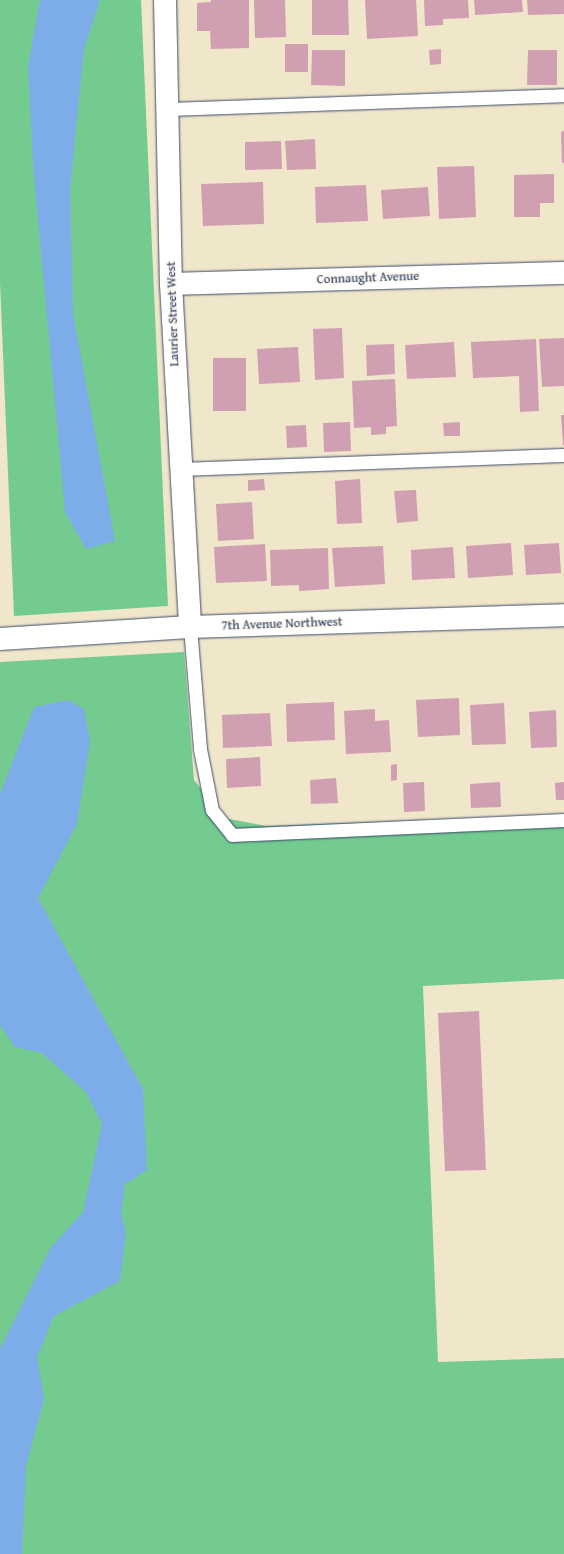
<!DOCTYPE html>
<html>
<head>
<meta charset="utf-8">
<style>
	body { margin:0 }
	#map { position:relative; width:564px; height:1554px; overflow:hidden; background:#f0e6ca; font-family:"Gentium Book Plus",serif }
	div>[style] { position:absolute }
	.green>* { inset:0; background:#74cb8f }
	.water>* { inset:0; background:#7dade8 }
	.building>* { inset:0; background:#d19fb2 }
	.roads { filter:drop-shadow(0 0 1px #3b4a6e) drop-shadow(0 0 1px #3b4a6e) }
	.service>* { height:13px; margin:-6.5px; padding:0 6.5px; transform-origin:6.5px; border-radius:6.5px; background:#fff }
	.minor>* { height:22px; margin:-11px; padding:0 11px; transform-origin:11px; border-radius:11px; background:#fff }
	span { translate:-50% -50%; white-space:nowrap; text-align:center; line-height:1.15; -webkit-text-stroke:3px #fbf7ec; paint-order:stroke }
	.street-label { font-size:13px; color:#1b2f5e }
</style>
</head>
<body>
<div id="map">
	<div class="green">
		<div style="clip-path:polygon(0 0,141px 0,168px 606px,14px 616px,0 282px)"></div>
		<div style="clip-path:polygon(184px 652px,194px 780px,224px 818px,266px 826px,564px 815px,564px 979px,423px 986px,438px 1362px,564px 1358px,564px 1554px,0 1554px,0 662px)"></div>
	</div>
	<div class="water">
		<div style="clip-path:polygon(40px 0,100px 0,84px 49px,70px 190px,73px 313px,115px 541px,86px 549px,65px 512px,33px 166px,28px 66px)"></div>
		<div style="clip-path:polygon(68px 700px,84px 709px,90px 741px,77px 824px,38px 898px,143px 1089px,147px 1170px,125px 1184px,121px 1212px,126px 1233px,120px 1281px,54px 1316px,37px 1357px,44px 1399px,26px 1466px,22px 1554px,0 1554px,0 1349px,50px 1249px,83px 1212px,102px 1124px,86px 1092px,42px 1053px,15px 1047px,0 1025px,0 794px,34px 707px)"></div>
	</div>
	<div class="building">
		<div style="clip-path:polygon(211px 0,249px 0,249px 48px,211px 49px,210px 31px,197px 31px,197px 3px,211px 2px)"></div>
		<div style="clip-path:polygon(254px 0,285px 0,286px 37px,255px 38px)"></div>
		<div style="clip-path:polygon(312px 0,348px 0,349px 35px,312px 35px)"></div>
		<div style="clip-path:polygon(365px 0,416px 0,418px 36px,367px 39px)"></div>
		<div style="clip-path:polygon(424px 0,468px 0,469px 18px,443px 19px,443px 25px,425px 26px)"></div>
		<div style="clip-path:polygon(474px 0,522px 0,523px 12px,475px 15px)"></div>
		<div style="clip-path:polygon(527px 0,564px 0,564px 14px,528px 15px)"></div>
		<div style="clip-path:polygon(285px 44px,308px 44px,308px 72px,285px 72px)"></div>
		<div style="clip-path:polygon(441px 49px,441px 64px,430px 65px,429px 50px)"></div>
		<div style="clip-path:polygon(312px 50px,345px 50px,345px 86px,311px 85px)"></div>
		<div style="clip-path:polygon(528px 50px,557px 50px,557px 85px,527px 85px)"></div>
		<div style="clip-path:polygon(564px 131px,564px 163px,562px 163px,561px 132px)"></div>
		<div style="clip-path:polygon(315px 139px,316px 169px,287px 170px,285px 141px)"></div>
		<div style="clip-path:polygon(281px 141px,282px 169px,245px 170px,245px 142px)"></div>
		<div style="clip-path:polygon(474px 166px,476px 217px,439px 219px,437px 167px)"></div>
		<div style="clip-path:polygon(554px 174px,554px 203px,540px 203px,540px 217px,514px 217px,514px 175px)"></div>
		<div style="clip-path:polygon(263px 182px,264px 224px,203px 226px,201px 184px)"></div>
		<div style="clip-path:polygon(366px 185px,368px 221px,316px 223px,315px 187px)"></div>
		<div style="clip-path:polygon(428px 187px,430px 216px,383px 219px,381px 190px)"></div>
		<div style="clip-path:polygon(342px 328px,344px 378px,315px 380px,313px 329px)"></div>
		<div style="clip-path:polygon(564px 338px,564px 386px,542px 387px,539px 339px)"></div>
		<div style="clip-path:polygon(536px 339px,539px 411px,520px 412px,519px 376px,473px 378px,471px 342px)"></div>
		<div style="clip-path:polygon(454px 342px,456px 377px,407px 379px,405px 345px)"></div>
		<div style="clip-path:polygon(394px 344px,395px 374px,367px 376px,366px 345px)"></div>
		<div style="clip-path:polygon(298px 347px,300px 382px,259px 384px,257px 349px)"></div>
		<div style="clip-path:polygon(213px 358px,246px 358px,246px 411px,213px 411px)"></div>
		<div style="clip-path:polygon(395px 379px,397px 426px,386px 427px,386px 434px,371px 435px,371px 427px,354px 428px,352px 381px)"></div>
		<div style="clip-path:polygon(561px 415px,564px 415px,564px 445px,563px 445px)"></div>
		<div style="clip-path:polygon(350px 422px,351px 451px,324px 452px,323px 423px)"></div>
		<div style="clip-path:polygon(460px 422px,460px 436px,444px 436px,443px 423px)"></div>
		<div style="clip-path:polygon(306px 425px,307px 447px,287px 448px,286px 426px)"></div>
		<div style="clip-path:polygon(264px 479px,265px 490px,248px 491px,248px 480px)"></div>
		<div style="clip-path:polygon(360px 479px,362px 523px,337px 524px,335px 481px)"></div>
		<div style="clip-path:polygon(416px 490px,418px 521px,397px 523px,394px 491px)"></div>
		<div style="clip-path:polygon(252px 502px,254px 539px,218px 541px,216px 504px)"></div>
		<div style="clip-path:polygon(511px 543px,513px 575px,468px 578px,466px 546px)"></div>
		<div style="clip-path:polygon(559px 543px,561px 573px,526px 575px,524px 545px)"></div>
		<div style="clip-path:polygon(265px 544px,267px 581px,216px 583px,214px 547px)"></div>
		<div style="clip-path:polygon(383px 546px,385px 584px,335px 587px,332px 548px)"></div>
		<div style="clip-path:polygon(453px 547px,455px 578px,412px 580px,411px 550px)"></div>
		<div style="clip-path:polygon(328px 548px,329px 589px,299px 591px,299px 585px,271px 586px,270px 550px)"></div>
		<div style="clip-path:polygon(459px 698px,460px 735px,418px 737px,416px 700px)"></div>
		<div style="clip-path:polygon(334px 702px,335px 740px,287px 742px,286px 704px)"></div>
		<div style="clip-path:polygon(504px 703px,506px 744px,472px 745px,470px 705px)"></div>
		<div style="clip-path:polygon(375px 709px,375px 721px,389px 720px,391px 752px,346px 754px,344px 711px)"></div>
		<div style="clip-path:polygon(556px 710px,557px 747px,531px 748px,529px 712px)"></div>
		<div style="clip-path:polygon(270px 713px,272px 746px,223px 748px,222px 715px)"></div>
		<div style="clip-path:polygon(260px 757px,261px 786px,227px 788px,226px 759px)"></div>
		<div style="clip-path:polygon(397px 764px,397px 780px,391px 781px,391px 765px)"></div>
		<div style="clip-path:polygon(336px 778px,338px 803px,311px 804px,310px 780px)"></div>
		<div style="clip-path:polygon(424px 782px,425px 811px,404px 812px,403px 783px)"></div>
		<div style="clip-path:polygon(500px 782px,501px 807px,471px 808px,470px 784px)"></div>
		<div style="clip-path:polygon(564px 782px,564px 800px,556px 800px,555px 783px)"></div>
		<div style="clip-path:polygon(479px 1011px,486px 1170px,445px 1171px,438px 1013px)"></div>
	</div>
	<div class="roads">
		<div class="service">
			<div style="left:168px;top:109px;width:396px;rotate:-2deg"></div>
			<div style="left:180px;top:469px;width:384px;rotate:-2.1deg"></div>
			<div style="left:190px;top:627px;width:122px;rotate:85.3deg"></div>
			<div style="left:200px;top:749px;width:62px;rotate:78.9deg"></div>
			<div style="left:212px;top:810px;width:32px;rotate:51deg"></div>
			<div style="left:232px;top:835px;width:332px;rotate:-2.6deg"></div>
		</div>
		<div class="minor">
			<div style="left:165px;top:0;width:284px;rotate:88.8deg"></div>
			<div style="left:171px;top:284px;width:344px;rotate:86.8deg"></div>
			<div style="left:171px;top:284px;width:393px;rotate:-1.6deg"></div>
			<div style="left:0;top:639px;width:190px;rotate:-3.6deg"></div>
			<div style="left:190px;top:627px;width:374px;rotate:-1.8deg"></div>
		</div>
	</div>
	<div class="street-label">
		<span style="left:368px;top:278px;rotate:-2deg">Connaught Avenue</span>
		<span style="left:173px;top:314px;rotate:-92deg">Laurier Street West</span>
		<span style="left:282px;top:624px;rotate:-2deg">7th Avenue Northwest</span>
	</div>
</div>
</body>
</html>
